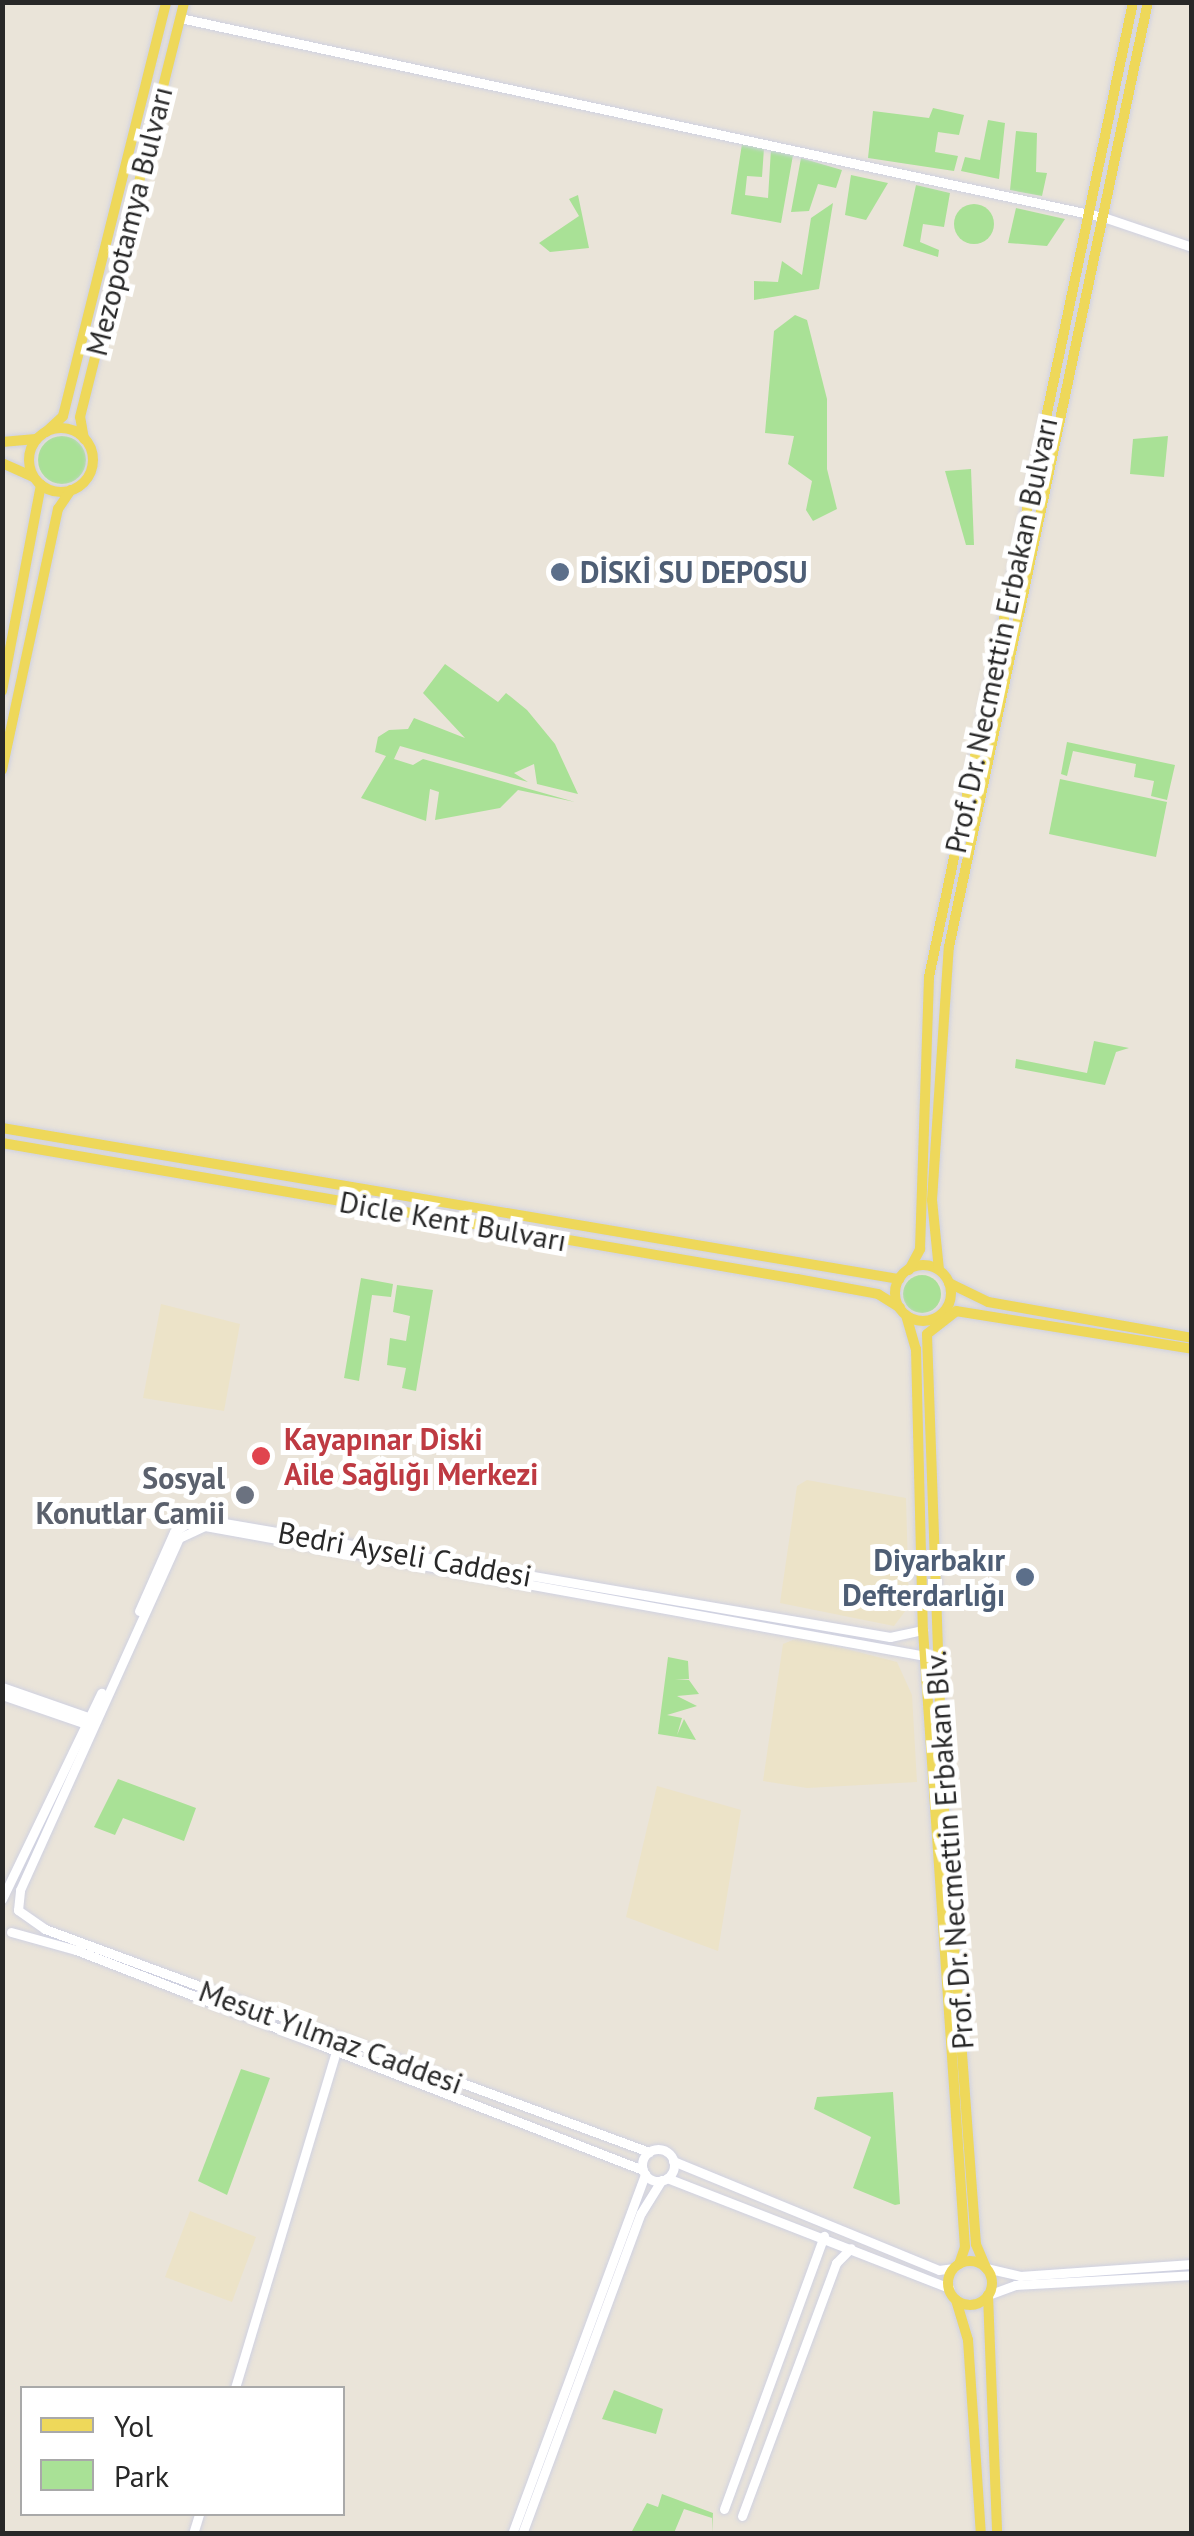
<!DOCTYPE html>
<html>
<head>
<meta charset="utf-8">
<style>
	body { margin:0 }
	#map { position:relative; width:1194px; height:2536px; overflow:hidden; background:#eae4d9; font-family:"PT Sans",sans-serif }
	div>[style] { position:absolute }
	.education>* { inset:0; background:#ece3c8 }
	.green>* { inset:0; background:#a9e196 }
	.round { border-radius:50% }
	.roads { filter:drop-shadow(0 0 2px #cfd1e1) drop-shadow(0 0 2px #cfd1e1) }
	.secondary>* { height:9px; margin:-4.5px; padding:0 4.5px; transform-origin:4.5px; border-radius:4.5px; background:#fff }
	.secondary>.ring { margin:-4.5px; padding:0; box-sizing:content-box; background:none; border:9px solid #fff; border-radius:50% }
	.primary>* { height:10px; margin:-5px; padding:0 5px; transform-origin:5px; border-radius:5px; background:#eed85a }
	.primary>.ring { margin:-5px; padding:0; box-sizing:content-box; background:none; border:10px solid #eed85a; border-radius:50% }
	.dots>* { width:28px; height:28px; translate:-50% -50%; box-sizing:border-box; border:5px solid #fff; border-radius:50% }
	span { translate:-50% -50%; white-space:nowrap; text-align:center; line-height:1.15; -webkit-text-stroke:10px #fff; paint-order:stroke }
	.street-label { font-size:30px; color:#282828 }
	.service-label { font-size:30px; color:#4e5e75; font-weight:700 }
	.left { translate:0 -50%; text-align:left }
	.right { translate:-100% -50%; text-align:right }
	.health-label { font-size:30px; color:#be3a42; font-weight:700 }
	.worship-label { font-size:30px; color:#5b616d; font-weight:700 }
	.frame { position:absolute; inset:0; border:5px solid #282828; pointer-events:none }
	.legend { position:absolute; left:20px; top:2386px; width:325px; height:130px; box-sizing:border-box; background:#fff; border:2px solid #a9a9a9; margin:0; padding:12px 18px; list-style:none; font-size:30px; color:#282828 }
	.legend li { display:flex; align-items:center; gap:20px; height:50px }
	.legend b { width:50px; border:2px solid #a9a9a9 }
</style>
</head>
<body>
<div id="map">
	<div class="education">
		<div style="clip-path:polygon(161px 1304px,240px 1324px,224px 1411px,143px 1398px)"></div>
		<div style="clip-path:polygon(807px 1480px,906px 1498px,909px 1606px,894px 1626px,780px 1603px,797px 1486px)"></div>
		<div style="clip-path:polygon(800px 1637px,897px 1662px,912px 1695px,917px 1782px,807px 1788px,763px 1781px,783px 1644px)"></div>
		<div style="clip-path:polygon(657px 1786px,741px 1810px,718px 1951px,626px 1917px)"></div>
		<div style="clip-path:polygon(190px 2211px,256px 2237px,232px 2302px,165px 2277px)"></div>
	</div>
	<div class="green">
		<div style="clip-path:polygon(933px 108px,964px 115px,959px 135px,938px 132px,935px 152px,958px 156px,954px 171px,868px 158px,873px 111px,929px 118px)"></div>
		<div style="clip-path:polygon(988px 120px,1005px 123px,999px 179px,961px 171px,965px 157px,980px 160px)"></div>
		<div style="clip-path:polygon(1016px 131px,1037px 133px,1036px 172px,1047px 173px,1042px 196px,1010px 190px)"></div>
		<div style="clip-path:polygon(742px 144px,764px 148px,762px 177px,747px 176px,745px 195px,768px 198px,771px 149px,793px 155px,781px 223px,731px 214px)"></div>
		<div style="clip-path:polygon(801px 158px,842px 170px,836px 188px,818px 184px,809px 211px,791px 212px)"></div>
		<div style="clip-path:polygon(851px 175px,888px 183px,866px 220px,845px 215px)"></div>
		<div style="clip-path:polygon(916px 185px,950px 193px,944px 227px,923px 224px,920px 242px,939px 250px,938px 257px,903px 246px)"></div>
		<div style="clip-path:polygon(578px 195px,589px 248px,550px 252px,539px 243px,579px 216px,569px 199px)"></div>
		<div style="clip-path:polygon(833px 203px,819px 289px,754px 300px,754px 281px,778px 282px,782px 261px,802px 275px,811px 218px)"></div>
		<div class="round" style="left:954px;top:204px;width:40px;height:40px"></div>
		<div style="clip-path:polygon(1016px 208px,1065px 219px,1047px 246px,1008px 243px)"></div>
		<div style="clip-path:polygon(795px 315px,807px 320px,827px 399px,827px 469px,837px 509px,813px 521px,806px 510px,812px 481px,788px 464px,794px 436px,765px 433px,774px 331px)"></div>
		<div class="round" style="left:38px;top:436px;width:48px;height:48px"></div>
		<div style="clip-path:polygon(1168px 436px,1164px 477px,1130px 474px,1133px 439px)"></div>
		<div style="clip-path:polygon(971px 469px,974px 545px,966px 545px,945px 471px)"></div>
		<div style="clip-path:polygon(445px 664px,498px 702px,506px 693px,527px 710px,555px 744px,578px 794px,537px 784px,534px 764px,514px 773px,528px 782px,400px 746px,394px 759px,413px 765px,423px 759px,575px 802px,518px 790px,500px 808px,435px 820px,439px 792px,430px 789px,426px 821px,361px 798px,386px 756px,375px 752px,378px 737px,389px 730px,408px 729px,414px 718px,465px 738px,423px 693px)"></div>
		<div style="clip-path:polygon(1067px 742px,1175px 765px,1167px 800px,1151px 796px,1154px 781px,1134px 777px,1136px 764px,1073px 751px,1067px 776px,1061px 774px)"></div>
		<div style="clip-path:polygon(1060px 779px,1167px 802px,1156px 857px,1049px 834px)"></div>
		<div style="clip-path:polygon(1094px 1041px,1129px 1048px,1116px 1052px,1105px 1085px,1015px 1068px,1016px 1059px,1087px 1073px)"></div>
		<div class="round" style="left:903px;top:1275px;width:38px;height:38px"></div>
		<div style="clip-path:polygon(361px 1278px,393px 1284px,391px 1297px,372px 1295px,359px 1381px,344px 1378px)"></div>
		<div style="clip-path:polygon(397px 1285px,433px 1290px,416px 1391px,402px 1388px,406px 1368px,387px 1365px,390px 1338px,406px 1341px,410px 1316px,393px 1312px)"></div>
		<div style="clip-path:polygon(668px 1657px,688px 1661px,689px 1679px,675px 1680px,689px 1680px,699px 1694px,677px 1696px,697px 1706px,667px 1715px,682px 1718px,677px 1735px,684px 1719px,696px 1740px,658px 1734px)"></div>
		<div style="clip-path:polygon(118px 1779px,196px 1808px,184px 1841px,123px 1818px,115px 1835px,94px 1827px)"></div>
		<div style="clip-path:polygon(241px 2069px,270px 2078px,227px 2195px,198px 2181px)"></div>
		<div style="clip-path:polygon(893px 2092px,900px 2204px,895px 2205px,853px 2188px,871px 2137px,814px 2109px,817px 2097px)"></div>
		<div style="clip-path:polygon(614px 2390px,663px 2409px,656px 2434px,602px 2419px)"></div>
		<div style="clip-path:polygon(662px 2494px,713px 2513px,712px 2533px,712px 2518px,684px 2509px,674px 2533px,631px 2533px,647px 2503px,658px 2507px)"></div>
	</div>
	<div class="roads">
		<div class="secondary">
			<div style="left:180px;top:18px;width:944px;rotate:12.17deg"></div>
			<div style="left:1103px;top:217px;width:94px;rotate:18.6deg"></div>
			<div style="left:139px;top:1611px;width:86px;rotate:-66.1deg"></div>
			<div style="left:174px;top:1532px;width:25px;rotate:-34deg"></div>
			<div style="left:195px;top:1518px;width:705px;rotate:9.72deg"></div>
			<div style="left:890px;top:1637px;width:34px;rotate:-12deg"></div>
			<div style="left:2px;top:1687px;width:97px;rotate:19.2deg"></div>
			<div style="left:2px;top:1695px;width:92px;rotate:19deg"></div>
			<div style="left:2px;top:1899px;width:229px;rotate:-64.3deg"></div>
			<div style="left:11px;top:1932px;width:67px;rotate:15.5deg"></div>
			<div style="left:76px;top:1950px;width:608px;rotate:21.21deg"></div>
			<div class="ring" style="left:642px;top:2149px;width:23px;height:23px"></div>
			<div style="left:649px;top:2152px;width:644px;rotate:-159.74deg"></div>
			<div style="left:45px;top:1929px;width:33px;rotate:-145deg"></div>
			<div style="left:18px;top:1910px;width:20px;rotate:-84deg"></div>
			<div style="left:20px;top:1890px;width:386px;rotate:-65.7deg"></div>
			<div style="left:179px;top:1538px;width:29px;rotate:-25deg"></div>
			<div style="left:205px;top:1526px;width:732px;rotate:10.23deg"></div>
			<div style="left:673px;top:2161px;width:287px;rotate:22.3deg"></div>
			<div style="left:939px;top:2270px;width:15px;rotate:-8deg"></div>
			<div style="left:667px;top:2178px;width:303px;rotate:21.3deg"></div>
			<div style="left:986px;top:2268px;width:35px;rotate:13deg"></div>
			<div style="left:1020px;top:2276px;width:172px;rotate:-4deg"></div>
			<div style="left:988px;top:2295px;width:29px;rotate:-20deg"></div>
			<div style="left:1015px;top:2285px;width:177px;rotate:-3.2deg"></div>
			<div style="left:235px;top:2388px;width:352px;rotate:-73.3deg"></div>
			<div style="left:724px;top:2509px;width:291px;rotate:-69.9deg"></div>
			<div style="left:742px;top:2516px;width:270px;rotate:-69.6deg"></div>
			<div style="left:836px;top:2263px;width:21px;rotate:-45deg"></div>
			<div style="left:193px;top:2534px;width:21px;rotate:-73deg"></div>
			<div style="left:512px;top:2534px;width:384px;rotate:-69.7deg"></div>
			<div style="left:522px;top:2534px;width:342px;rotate:-69.7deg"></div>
			<div style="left:641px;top:2213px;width:39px;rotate:-58deg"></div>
		</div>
		<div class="primary">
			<div class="ring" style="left:29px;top:428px;width:54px;height:54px"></div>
			<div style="left:46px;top:432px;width:23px;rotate:-43deg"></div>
			<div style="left:63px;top:416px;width:427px;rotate:-76deg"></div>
			<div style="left:84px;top:439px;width:22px;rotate:-100deg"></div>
			<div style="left:80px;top:417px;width:428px;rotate:-75.9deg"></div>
			<div style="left:2px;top:442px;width:34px;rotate:-5deg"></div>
			<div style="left:2px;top:463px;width:34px;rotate:24deg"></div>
			<div style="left:2px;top:691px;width:210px;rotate:-79.3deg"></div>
			<div style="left:2px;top:770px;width:267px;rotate:-77.9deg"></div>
			<div style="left:58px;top:509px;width:23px;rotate:-56deg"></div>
			<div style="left:2px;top:1128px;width:910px;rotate:9.56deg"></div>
			<div style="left:2px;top:1143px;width:807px;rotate:9.71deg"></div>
			<div style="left:797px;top:1279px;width:82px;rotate:10.5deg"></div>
			<div style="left:878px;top:1294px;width:26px;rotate:32deg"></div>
			<div class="ring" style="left:895px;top:1265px;width:46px;height:46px"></div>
			<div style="left:909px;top:1270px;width:24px;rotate:-62deg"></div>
			<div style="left:920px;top:1249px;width:272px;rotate:-88.1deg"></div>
			<div style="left:929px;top:977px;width:996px;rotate:-78.18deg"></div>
			<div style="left:939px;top:1270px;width:70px;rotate:-95.7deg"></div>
			<div style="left:932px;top:1200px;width:254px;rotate:-86.2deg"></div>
			<div style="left:949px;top:947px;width:966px;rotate:-78.11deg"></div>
			<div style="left:949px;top:1283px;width:43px;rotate:26deg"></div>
			<div style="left:988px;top:1302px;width:207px;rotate:10deg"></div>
			<div style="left:906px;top:1315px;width:35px;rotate:74deg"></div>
			<div style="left:916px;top:1349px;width:281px;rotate:88.6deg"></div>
			<div style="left:923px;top:1630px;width:618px;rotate:86.11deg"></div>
			<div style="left:965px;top:2247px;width:18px;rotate:109deg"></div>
			<div class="ring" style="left:948px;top:2261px;width:34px;height:34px"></div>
			<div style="left:986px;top:2268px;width:26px;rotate:-113deg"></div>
			<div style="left:976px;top:2244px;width:452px;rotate:-94.2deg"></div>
			<div style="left:943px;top:1793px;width:459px;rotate:-92deg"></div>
			<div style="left:927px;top:1334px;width:37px;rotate:-38deg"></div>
			<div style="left:956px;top:1311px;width:239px;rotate:9.1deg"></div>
			<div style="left:988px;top:2295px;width:239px;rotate:87.8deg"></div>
			<div style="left:956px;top:2300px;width:42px;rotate:73.3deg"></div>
			<div style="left:968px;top:2340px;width:194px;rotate:86.2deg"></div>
		</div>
	</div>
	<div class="dots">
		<div style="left:560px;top:572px;background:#5c6f8a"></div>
		<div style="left:261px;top:1456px;background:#e0444e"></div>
		<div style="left:245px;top:1495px;background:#6b7280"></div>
		<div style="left:1025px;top:1577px;background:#5c6f8a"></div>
	</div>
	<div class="street-label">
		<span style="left:129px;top:221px;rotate:-76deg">Mezopotamya Bulvarı</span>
		<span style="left:1001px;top:635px;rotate:-78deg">Prof. Dr. Necmettin Erbakan Bulvarı</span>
		<span style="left:453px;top:1221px;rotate:10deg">Dicle Kent Bulvarı</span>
		<span style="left:405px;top:1554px;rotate:10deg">Bedri Ayseli Caddesi</span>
		<span style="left:949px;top:1850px;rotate:-94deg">Prof. Dr. Necmettin Erbakan Blv.</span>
		<span style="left:331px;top:2037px;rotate:20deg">Mesut Yılmaz Caddesi</span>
	</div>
	<div class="service-label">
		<span class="left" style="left:580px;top:572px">DİSKİ SU DEPOSU</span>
		<span class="right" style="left:1005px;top:1577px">Diyarbakır<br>Defterdarlığı</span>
	</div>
	<div class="health-label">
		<span class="left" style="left:284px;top:1456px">Kayapınar Diski<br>Aile Sağlığı Merkezi</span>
	</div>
	<div class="worship-label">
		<span class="right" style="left:225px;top:1495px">Sosyal<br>Konutlar Camii</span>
	</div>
	<div class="frame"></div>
	<ul class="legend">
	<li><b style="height:12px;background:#eed85a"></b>Yol</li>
	<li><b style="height:28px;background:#a9e196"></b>Park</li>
	</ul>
</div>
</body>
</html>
